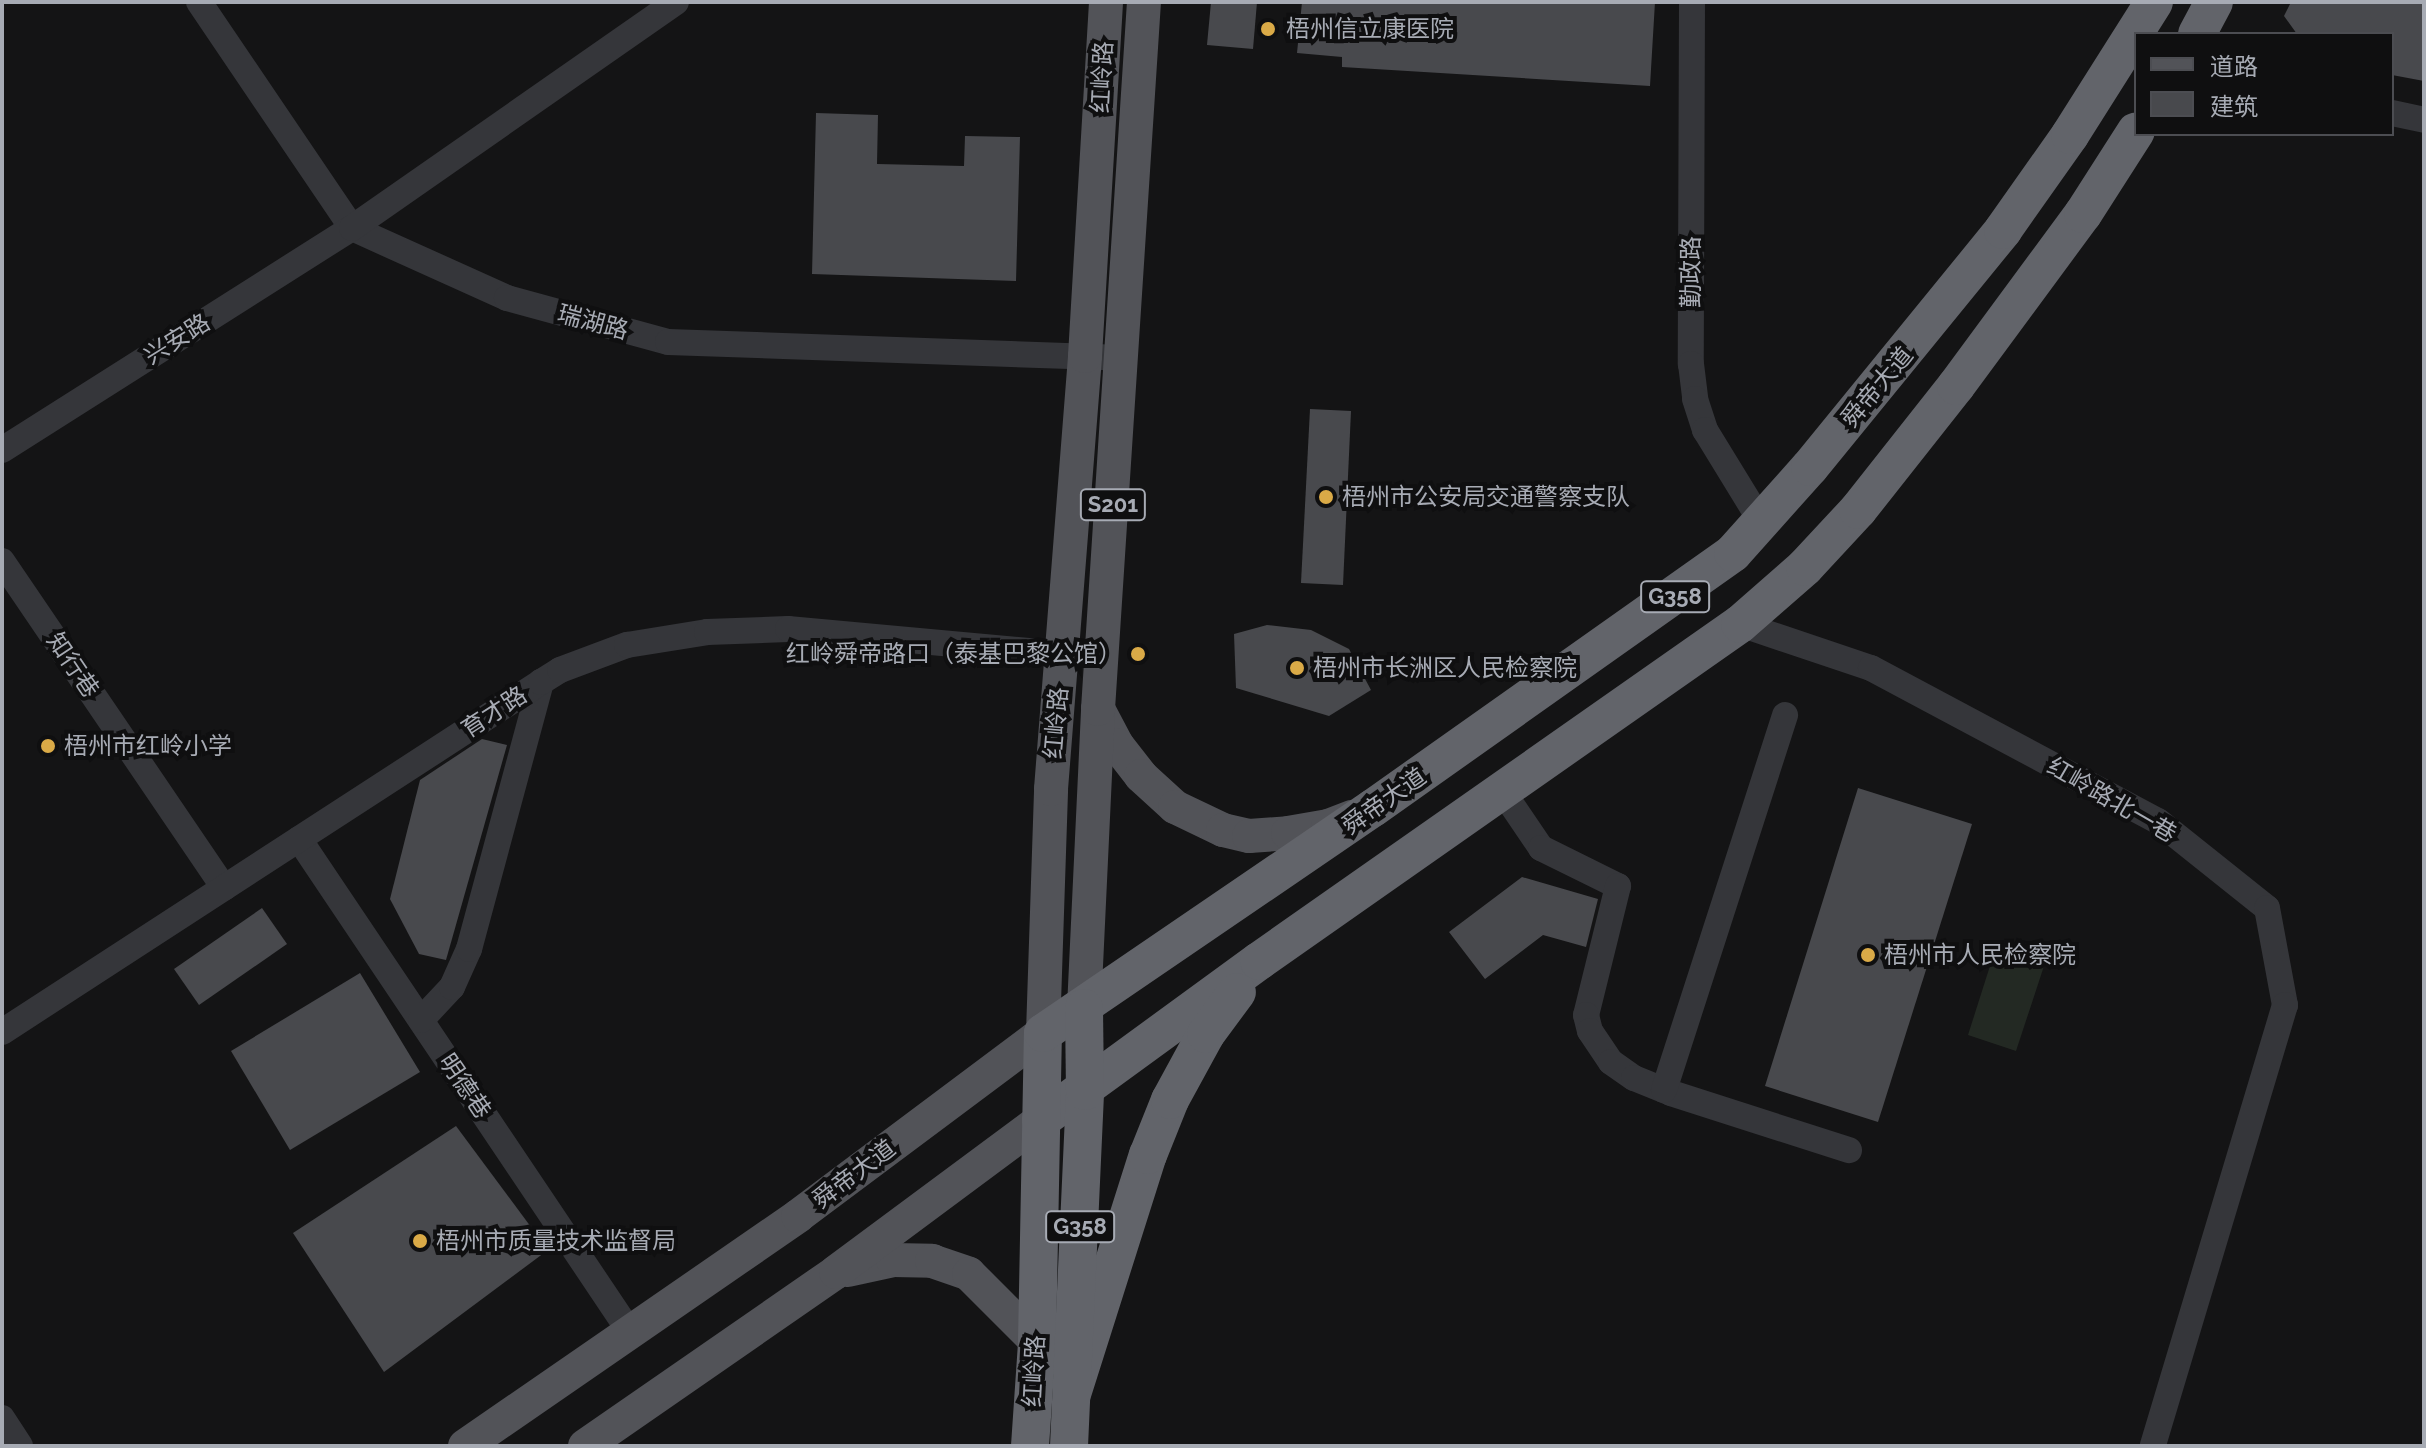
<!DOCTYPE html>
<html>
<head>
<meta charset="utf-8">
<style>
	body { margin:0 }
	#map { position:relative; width:2426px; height:1448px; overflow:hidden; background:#141415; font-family:Raleway,"Noto Sans SC",sans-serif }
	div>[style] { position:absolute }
	.green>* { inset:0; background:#232923 }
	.building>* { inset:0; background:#48494d }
	.minor>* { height:26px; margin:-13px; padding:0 13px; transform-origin:13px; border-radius:13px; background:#35363a }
	.major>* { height:34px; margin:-17px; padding:0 17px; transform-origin:17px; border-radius:17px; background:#525358 }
	.highway>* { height:38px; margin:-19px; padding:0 19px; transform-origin:19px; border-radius:19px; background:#62646a }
	.dots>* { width:22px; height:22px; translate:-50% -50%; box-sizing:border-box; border:4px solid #0f0f10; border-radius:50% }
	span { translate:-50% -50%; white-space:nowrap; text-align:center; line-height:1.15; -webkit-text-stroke:8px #0f0f10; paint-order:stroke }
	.shield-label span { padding:2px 6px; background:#0f0f10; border:2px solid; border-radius:6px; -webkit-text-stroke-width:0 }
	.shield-label { font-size:22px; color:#a7abb4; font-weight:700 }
	.poi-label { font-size:24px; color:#a7abb4 }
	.left { translate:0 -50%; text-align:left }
	.right { translate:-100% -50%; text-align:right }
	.street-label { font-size:24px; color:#a7abb4 }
	.frame { position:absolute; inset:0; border:4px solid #a7abb4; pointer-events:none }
	.legend { position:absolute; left:2134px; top:32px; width:260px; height:104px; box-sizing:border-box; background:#0f0f10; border:2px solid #4c4d52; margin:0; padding:10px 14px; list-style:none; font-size:24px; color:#a7abb4 }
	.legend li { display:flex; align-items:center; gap:16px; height:40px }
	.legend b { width:40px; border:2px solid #4c4d52 }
</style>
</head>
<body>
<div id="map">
	<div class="green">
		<div style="clip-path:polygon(1996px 947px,2045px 963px,2016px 1051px,1968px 1035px)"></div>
	</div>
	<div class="building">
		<div style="clip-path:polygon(1211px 2px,1257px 2px,1253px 49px,1207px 45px)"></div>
		<div style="clip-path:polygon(1302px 2px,1655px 2px,1650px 86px,1342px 67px,1342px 57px,1297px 53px)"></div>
		<div style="clip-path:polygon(2291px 2px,2424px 2px,2424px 81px,2392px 75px,2392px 34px,2297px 34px,2284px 16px)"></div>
		<div style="clip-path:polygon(816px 113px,878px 115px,877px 164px,964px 166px,965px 136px,1020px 137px,1016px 281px,812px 274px)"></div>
		<div style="clip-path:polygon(1310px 409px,1351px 411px,1343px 585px,1301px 583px)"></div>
		<div style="clip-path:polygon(1267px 625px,1311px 630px,1349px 649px,1371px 690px,1329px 716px,1236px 688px,1234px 634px)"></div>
		<div style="clip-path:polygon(482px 739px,507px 745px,446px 960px,419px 954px,390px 899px,420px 780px)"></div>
		<div style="clip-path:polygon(1858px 788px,1972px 824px,1878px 1122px,1765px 1086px)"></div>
		<div style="clip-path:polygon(1522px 877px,1598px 899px,1586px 947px,1543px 935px,1485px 979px,1449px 932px)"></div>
		<div style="clip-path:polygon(262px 908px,287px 944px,199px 1005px,174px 969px)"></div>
		<div style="clip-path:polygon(360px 973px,420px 1072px,290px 1150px,231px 1051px)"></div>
		<div style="clip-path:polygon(456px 1126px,548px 1250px,384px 1372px,293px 1233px)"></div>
	</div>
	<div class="minor">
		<div style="left:199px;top:2px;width:273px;rotate:55.9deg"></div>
		<div style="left:352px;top:228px;width:170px;rotate:24.3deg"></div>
		<div style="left:507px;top:298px;width:167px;rotate:15.3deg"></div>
		<div style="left:668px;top:342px;width:455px;rotate:2deg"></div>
		<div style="left:1692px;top:2px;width:362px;rotate:90.2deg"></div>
		<div style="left:1691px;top:364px;width:35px;rotate:83deg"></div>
		<div style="left:1695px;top:399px;width:33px;rotate:72deg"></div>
		<div style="left:1705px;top:430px;width:109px;rotate:58.5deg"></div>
		<div style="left:2392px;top:113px;width:33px;rotate:12deg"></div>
		<div style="left:2px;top:450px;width:414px;rotate:-32.4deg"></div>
		<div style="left:352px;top:228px;width:395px;rotate:-34.9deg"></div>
		<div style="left:2px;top:561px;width:395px;rotate:55.8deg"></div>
		<div style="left:1740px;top:624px;width:138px;rotate:18.6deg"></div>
		<div style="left:1871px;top:668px;width:325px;rotate:28.1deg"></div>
		<div style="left:2158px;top:821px;width:139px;rotate:38.6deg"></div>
		<div style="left:2267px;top:908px;width:99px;rotate:79.5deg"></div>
		<div style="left:2285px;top:1005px;width:460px;rotate:106.7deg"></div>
		<div style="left:1503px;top:792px;width:68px;rotate:55.8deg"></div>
		<div style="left:1541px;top:848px;width:86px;rotate:26.3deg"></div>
		<div style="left:1618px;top:886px;width:133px;rotate:103.9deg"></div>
		<div style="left:1586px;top:1015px;width:16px;rotate:76deg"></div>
		<div style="left:1590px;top:1031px;width:37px;rotate:56deg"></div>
		<div style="left:1611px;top:1062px;width:28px;rotate:35deg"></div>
		<div style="left:1634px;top:1078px;width:40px;rotate:22deg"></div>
		<div style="left:1671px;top:1093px;width:187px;rotate:17.8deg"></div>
		<div style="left:299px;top:839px;width:594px;rotate:56.12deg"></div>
		<div style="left:421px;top:1020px;width:45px;rotate:-46.8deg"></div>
		<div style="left:452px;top:987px;width:42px;rotate:-65.9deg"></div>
		<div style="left:469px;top:949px;width:277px;rotate:-74.9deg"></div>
		<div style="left:2px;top:1032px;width:643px;rotate:-33deg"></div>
		<div style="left:541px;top:682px;width:22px;rotate:-32deg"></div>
		<div style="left:560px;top:670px;width:72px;rotate:-20.5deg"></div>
		<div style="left:627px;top:645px;width:81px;rotate:-9.2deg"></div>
		<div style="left:707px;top:632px;width:81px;rotate:-2.1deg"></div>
		<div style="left:788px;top:629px;width:275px;rotate:5.2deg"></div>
		<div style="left:1664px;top:1090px;width:394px;rotate:-72.1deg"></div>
		<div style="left:2px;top:1418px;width:33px;rotate:57deg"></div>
	</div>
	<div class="major">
		<div style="left:1098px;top:709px;width:41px;rotate:62.2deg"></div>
		<div style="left:1117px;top:745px;width:39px;rotate:52deg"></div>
		<div style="left:1141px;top:776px;width:46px;rotate:42.4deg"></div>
		<div style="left:1175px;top:807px;width:53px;rotate:25.6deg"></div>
		<div style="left:1223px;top:830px;width:27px;rotate:13deg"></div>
		<div style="left:1249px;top:836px;width:39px;rotate:-4deg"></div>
		<div style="left:1288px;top:833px;width:41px;rotate:-9.9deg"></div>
		<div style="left:1328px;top:826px;width:25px;rotate:-21deg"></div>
		<div style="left:1084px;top:1008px;width:299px;rotate:-87.3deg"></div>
		<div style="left:1098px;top:709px;width:708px;rotate:-86.28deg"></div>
		<div style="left:848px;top:1270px;width:46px;rotate:-12.5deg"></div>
		<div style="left:893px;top:1260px;width:39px;rotate:1deg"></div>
		<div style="left:932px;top:1261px;width:39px;rotate:19deg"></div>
		<div style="left:969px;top:1274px;width:96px;rotate:45deg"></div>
		<div style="left:465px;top:1446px;width:405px;rotate:-34.6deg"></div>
		<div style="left:798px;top:1216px;width:306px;rotate:-36.8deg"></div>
		<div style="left:1043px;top:1033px;width:244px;rotate:-88.1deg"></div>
		<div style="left:1051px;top:789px;width:434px;rotate:-85.5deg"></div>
		<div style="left:1085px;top:356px;width:355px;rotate:-86.6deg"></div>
		<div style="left:585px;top:1446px;width:305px;rotate:-34.7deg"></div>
		<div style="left:836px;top:1272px;width:255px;rotate:-36.6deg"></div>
	</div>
	<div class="highway">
		<div style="left:2197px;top:34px;width:36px;rotate:-62deg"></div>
		<div style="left:1041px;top:1120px;width:270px;rotate:-36.1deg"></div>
		<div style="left:1259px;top:961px;width:587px;rotate:-35.02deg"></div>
		<div style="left:1740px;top:624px;width:86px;rotate:-41.2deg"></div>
		<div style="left:1805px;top:567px;width:78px;rotate:-47.1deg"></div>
		<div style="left:1858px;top:510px;width:158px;rotate:-51.7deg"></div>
		<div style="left:1956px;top:386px;width:214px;rotate:-53.6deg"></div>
		<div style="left:2083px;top:214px;width:98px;rotate:-57.4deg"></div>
		<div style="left:1072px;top:1394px;width:251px;rotate:-72.4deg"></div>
		<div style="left:1148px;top:1155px;width:59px;rotate:-68.2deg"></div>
		<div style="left:1170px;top:1100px;width:75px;rotate:-61.4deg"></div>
		<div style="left:1206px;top:1034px;width:52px;rotate:-53.6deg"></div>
		<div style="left:1030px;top:1446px;width:104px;rotate:-86.1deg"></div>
		<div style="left:1037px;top:1342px;width:309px;rotate:-88.9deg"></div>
		<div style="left:1043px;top:1033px;width:399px;rotate:-34.3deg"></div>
		<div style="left:1373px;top:808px;width:441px;rotate:-35.3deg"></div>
		<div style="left:1733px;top:553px;width:115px;rotate:-48.2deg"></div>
		<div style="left:1810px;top:467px;width:306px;rotate:-50.8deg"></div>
		<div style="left:2003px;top:230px;width:116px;rotate:-54.8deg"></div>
		<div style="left:2070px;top:135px;width:157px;rotate:-57.7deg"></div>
		<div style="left:1069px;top:1446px;width:355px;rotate:-87.4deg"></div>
		<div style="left:1085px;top:1091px;width:83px;rotate:-90.7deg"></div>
	</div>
	<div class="dots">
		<div style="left:1268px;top:29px;background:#daaa47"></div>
		<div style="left:1326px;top:497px;background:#daaa47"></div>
		<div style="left:1138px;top:654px;background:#daaa47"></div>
		<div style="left:1297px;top:668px;background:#daaa47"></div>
		<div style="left:48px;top:746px;background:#daaa47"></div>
		<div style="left:1868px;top:955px;background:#daaa47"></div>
		<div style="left:420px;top:1241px;background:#daaa47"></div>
	</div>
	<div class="shield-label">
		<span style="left:1113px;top:505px">S201</span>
		<span style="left:1675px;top:597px">G358</span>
		<span style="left:1080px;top:1227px">G358</span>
	</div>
	<div class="poi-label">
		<span class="left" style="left:1286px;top:29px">梧州信立康医院</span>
		<span class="left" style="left:1342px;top:497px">梧州市公安局交通警察支队</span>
		<span class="right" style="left:1122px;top:654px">红岭舜帝路口（泰基巴黎公馆）</span>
		<span class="left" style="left:1313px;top:668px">梧州市长洲区人民检察院</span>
		<span class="left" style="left:64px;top:746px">梧州市红岭小学</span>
		<span class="left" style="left:1884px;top:955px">梧州市人民检察院</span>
		<span class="left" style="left:436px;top:1241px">梧州市质量技术监督局</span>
	</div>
	<div class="street-label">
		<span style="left:1102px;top:77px;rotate:-87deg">红岭路</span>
		<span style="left:1691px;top:272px;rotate:-90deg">勤政路</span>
		<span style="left:593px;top:322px;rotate:15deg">瑞湖路</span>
		<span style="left:177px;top:339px;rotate:-32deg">兴安路</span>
		<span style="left:1877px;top:387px;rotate:-50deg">舜帝大道</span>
		<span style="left:73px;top:665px;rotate:56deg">知行巷</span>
		<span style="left:494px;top:712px;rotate:-33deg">育才路</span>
		<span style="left:1056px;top:723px;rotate:-85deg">红岭路</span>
		<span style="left:2112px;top:800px;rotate:30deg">红岭路北一巷</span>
		<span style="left:1384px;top:801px;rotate:-35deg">舜帝大道</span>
		<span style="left:465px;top:1086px;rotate:56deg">明德巷</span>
		<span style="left:854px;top:1174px;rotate:-37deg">舜帝大道</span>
		<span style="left:1034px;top:1371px;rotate:-87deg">红岭路</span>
	</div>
	<div class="frame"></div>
	<ul class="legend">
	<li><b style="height:10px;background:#525358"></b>道路</li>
	<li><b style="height:22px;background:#48494d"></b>建筑</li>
	</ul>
</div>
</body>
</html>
